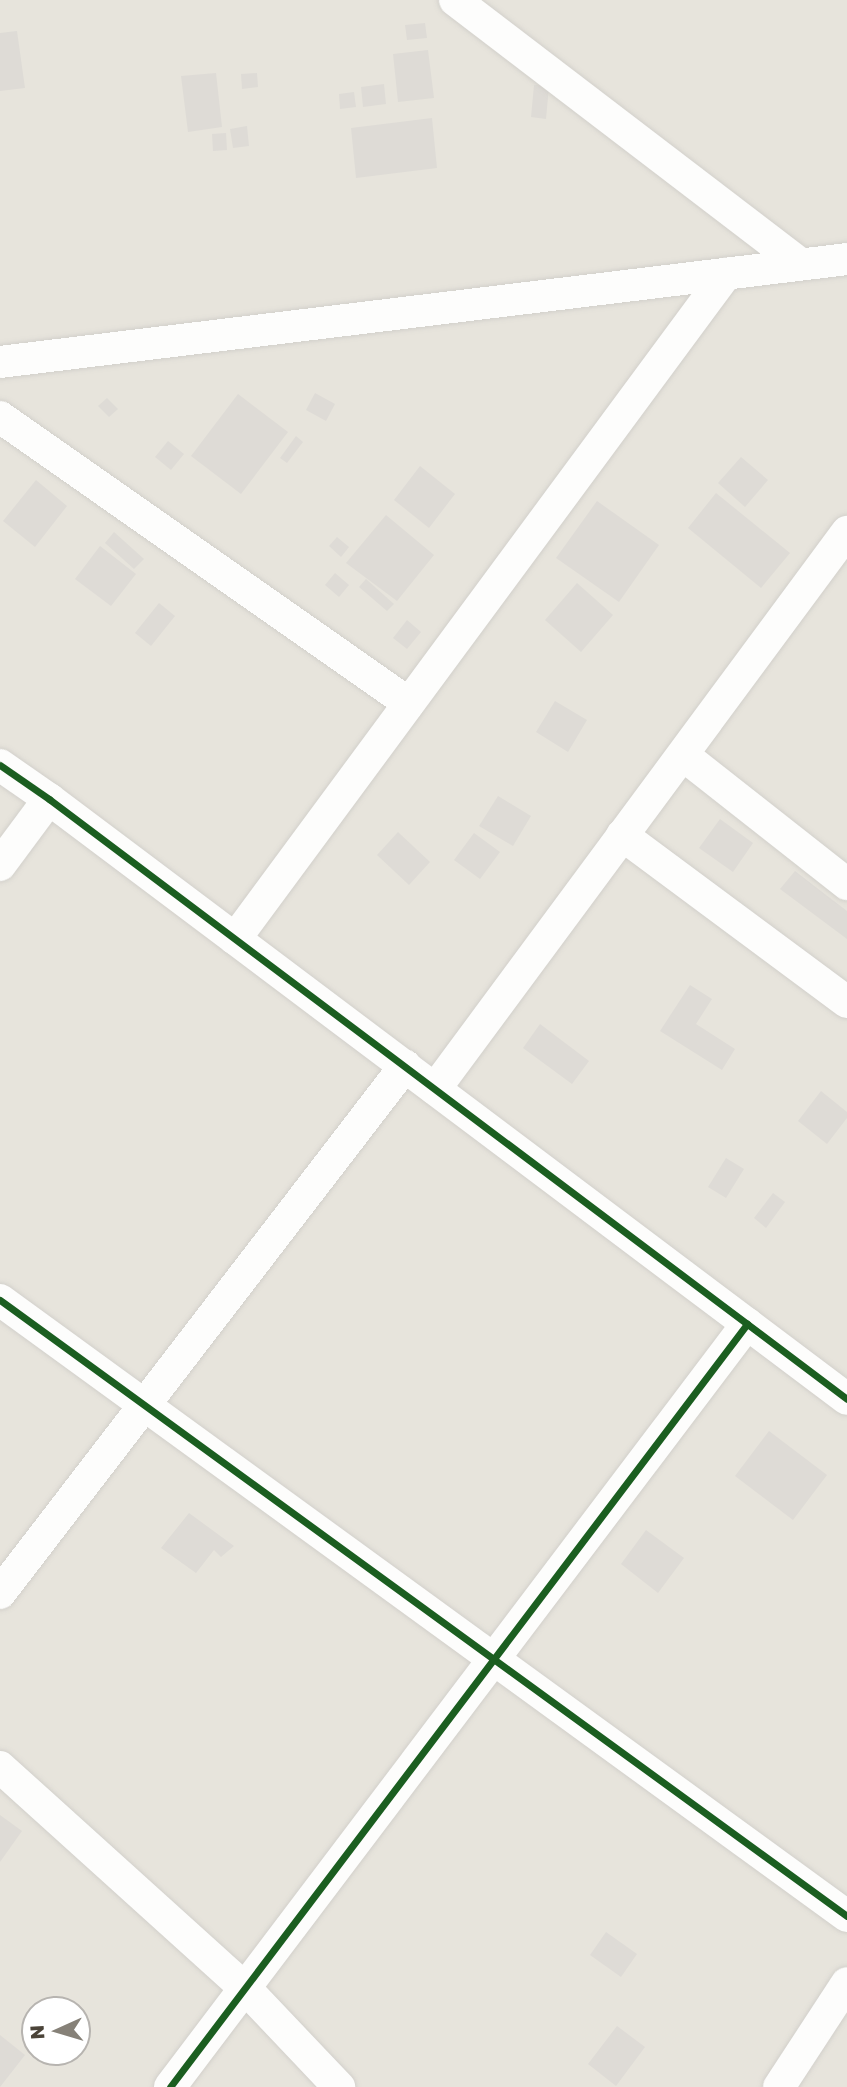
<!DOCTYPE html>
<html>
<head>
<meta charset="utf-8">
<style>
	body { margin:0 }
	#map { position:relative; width:847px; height:2087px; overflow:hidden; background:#f4f2ee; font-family:"Golos Text",sans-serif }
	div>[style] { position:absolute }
	.residential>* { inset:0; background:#e7e4dc }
	.building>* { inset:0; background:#dedbd6 }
	.roads { filter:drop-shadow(0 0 2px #d2d0cb) drop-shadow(0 0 2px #d2d0cb) }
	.minor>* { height:32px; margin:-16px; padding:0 16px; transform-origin:16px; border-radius:16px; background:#fdfdfc }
	.cycleway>* { height:7px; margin:-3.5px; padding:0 3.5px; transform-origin:3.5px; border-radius:3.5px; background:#1b5e20 }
	span { translate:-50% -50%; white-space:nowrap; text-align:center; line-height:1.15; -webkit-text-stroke:7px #fff; paint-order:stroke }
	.north { position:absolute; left:21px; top:1996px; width:70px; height:70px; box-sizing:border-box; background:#fff; border:2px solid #b7b4b0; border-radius:50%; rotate:266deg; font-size:19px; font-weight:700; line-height:28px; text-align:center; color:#4b4439 }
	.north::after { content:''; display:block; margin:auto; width:24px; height:32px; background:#868178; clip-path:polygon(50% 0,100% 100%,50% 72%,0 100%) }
</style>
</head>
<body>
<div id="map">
	<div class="residential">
		<div style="clip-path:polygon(evenodd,0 0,847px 0,847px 2087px,0 2087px,0 0,35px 2010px,77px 2010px,77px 2052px,35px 2052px,35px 2010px)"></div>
	</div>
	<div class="building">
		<div style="clip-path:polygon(425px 23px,427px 38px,407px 40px,405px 25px)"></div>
		<div style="clip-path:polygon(17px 31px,25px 88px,0 91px,0 33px)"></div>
		<div style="clip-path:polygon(428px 50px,434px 98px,398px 102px,393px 54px)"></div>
		<div style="clip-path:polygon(216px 73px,222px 127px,188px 132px,181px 76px)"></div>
		<div style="clip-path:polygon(257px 73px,258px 87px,242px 89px,241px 74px)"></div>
		<div style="clip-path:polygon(384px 84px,386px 104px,363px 107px,361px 87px)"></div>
		<div style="clip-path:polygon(534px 85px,549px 86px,546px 119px,531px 117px)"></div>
		<div style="clip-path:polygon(354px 92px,356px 107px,340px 109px,339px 94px)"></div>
		<div style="clip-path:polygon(432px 118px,437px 168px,356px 178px,351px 128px)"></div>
		<div style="clip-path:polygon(247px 126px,249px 146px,233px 148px,230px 129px)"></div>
		<div style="clip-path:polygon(226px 133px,227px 150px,213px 151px,212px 134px)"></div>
		<div style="clip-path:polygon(315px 393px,335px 404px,326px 421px,306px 410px)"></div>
		<div style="clip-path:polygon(238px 394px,288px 432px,241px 494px,191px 456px)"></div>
		<div style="clip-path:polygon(107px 398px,118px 409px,109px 417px,98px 406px)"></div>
		<div style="clip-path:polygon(296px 436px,303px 442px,287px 463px,280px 458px)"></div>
		<div style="clip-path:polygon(168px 441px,184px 454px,171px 470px,155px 457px)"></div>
		<div style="clip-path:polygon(741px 457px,768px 480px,745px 507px,718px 483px)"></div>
		<div style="clip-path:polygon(420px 466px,455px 494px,429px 528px,394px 500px)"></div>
		<div style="clip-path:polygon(36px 480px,67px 506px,35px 547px,3px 521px)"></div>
		<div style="clip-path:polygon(716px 493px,790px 553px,761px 588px,688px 528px)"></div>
		<div style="clip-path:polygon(597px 501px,659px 545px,619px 602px,556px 558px)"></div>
		<div style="clip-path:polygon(386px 515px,434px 555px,397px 601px,346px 563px)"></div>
		<div style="clip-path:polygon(114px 532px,144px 559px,134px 569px,105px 543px)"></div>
		<div style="clip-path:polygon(337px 537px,349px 547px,341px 557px,329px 546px)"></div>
		<div style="clip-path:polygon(100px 546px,136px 574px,111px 606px,75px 579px)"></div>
		<div style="clip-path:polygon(335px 573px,349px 585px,339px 597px,325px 585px)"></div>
		<div style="clip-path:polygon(366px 579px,394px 604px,387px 611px,359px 587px)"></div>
		<div style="clip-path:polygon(577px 583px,613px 615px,581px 652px,545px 620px)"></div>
		<div style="clip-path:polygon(159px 603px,175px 616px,151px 646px,135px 633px)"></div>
		<div style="clip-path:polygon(407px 620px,421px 632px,407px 649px,393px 638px)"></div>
		<div style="clip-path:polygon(555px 701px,587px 720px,568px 752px,536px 732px)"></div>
		<div style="clip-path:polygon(498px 796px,531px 816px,513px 846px,479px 826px)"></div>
		<div style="clip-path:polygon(720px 819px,753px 843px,733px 872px,699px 848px)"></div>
		<div style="clip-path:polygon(398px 832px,430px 862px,409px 885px,377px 855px)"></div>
		<div style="clip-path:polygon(474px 833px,500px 852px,480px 879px,454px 860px)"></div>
		<div style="clip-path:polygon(795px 871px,847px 911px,847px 939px,780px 889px)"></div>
		<div style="clip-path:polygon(690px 985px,712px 999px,696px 1024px,735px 1049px,722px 1070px,660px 1031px)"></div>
		<div style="clip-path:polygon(540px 1024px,589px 1061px,572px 1084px,523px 1048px)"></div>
		<div style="clip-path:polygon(821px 1091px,847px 1112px,847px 1118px,827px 1144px,798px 1121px)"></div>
		<div style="clip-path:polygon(726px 1158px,744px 1169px,726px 1198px,708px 1187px)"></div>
		<div style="clip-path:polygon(773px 1193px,785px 1202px,766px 1228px,754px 1218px)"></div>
		<div style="clip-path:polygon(769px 1431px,827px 1475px,793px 1520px,735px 1476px)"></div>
		<div style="clip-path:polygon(189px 1513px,234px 1546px,221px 1557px,214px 1550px,196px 1573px,161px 1548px)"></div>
		<div style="clip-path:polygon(646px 1530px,684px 1558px,658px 1593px,621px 1564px)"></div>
		<div style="clip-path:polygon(0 1815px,22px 1831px,0 1862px)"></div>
		<div style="clip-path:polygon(606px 1932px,637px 1954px,621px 1977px,590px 1955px)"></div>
		<div style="clip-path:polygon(617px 2026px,645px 2047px,616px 2086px,588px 2064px)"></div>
		<div style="clip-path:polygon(0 2035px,25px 2055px,0 2087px)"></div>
	</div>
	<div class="roads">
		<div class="minor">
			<div style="left:455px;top:0;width:434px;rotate:37.4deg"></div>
			<div style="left:0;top:362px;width:853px;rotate:-6.93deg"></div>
			<div style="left:0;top:417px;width:499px;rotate:35deg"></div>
			<div style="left:683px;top:755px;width:209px;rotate:38.2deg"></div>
			<div style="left:0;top:765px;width:60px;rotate:34.8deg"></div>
			<div style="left:49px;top:799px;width:998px;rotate:36.94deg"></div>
			<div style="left:622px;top:835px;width:280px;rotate:36.6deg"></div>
			<div style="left:0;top:865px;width:82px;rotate:-53.4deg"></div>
			<div style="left:235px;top:939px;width:827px;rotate:-53.56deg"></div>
			<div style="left:435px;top:1089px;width:693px;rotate:-53.51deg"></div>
			<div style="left:0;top:1300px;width:1047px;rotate:36.03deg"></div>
			<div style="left:0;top:1593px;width:665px;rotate:-52.46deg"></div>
			<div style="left:0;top:1767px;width:330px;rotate:42.1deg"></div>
			<div style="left:245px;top:1988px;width:137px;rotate:46.5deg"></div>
			<div style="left:170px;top:2087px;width:957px;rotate:-52.9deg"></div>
			<div style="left:779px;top:2087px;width:124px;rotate:-56.8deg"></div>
		</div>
	</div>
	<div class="cycleway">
		<div style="left:0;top:765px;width:60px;rotate:34.8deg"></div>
		<div style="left:49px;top:799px;width:998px;rotate:36.94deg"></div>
		<div style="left:0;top:1300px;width:1047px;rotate:36.03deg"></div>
		<div style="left:170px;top:2087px;width:957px;rotate:-52.9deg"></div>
	</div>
	<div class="north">N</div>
</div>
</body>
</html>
